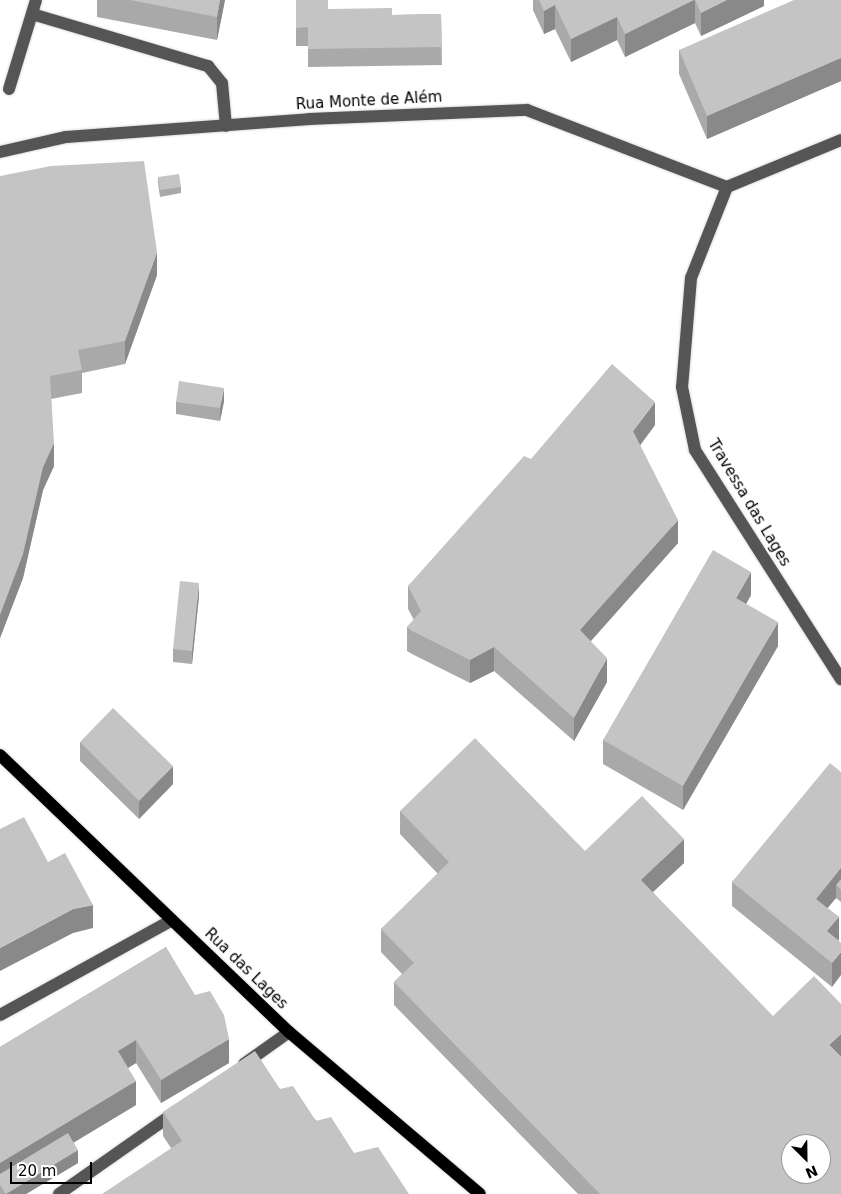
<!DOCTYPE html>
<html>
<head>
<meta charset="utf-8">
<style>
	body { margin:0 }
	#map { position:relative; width:841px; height:1194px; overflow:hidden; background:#fff; font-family:"DejaVu Sans",sans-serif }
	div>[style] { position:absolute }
	.roads { filter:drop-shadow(0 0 1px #dbdbdb) drop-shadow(0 0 1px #dbdbdb) }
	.minor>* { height:12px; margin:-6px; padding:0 6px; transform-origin:6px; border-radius:6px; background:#555 }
	.major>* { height:12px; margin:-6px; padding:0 6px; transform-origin:6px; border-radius:6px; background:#000 }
	.wall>* { inset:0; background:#a9a9a9 }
	.shaded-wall>* { inset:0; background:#898989 }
	.building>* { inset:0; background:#c4c4c4 }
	span { translate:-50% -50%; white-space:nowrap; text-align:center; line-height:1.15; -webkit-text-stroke:4px #fff; paint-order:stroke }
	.street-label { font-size:15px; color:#000 }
	.north { position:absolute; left:781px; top:1134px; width:50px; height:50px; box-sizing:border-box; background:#fff; border:1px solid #999; border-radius:50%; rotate:157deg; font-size:14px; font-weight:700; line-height:20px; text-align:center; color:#000 }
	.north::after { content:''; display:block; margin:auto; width:18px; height:22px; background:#000; clip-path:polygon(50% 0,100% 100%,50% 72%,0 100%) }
	.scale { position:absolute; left:10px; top:1162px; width:82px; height:22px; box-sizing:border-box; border:2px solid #000; border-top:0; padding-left:6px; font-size:15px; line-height:18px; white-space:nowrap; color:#000; -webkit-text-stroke:4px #fff; paint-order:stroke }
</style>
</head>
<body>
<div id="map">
	<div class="roads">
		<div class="minor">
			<div style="left:32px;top:14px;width:184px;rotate:16.5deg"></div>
			<div style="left:208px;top:66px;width:22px;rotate:51deg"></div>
			<div style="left:222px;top:83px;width:43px;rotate:84.7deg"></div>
			<div style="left:9px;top:89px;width:93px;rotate:-73.1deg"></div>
			<div style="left:841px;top:140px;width:123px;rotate:157.6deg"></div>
			<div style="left:727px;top:187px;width:98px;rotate:111.6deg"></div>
			<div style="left:691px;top:278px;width:109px;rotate:94.7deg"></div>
			<div style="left:682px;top:387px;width:64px;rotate:78.3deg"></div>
			<div style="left:695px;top:450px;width:272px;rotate:57.5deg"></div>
			<div style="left:0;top:152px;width:68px;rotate:-12.8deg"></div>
			<div style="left:66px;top:137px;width:244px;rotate:-4.2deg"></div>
			<div style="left:309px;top:119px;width:218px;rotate:-2.4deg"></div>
			<div style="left:527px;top:110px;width:214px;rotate:21.1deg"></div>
			<div style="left:0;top:1015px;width:196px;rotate:-28.9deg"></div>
			<div style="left:244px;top:1064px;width:55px;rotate:-35.4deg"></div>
			<div style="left:59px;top:1194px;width:144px;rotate:-35.1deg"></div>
		</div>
		<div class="major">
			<div style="left:0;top:755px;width:400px;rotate:43.8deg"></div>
			<div style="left:289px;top:1032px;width:250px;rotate:40.3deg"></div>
		</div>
	</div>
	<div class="wall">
		<div style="clip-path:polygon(97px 0,225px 0,217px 40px,97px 17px)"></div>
		<div style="clip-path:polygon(296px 0,328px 9px,392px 15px,441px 14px,442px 65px,308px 67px,308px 46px,296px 46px)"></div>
		<div style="clip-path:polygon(533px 0,764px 0,764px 6px,701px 36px,695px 23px,625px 57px,617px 40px,571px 62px,555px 29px,544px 34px,533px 10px)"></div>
		<div style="clip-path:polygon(841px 0,841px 81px,707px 139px,679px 74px,679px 50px)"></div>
		<div style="clip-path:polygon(0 176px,157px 275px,125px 364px,82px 373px,82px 393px,51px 399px,54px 466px,43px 490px,23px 578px,0 638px)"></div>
		<div style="clip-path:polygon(158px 177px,181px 187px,181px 193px,160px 197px,158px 183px)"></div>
		<div style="clip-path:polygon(224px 401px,220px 421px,176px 414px,176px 402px)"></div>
		<div style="clip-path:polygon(655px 425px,640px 445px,678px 543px,591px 641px,607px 682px,574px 741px,494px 671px,470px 683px,412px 654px,407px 651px,407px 627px,414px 620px,408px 609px,408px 586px,531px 459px)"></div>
		<div style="clip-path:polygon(751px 595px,746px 604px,778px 646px,683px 810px,603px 764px,603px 740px)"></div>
		<div style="clip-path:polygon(199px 596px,192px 664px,173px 662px,173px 649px)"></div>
		<div style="clip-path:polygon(80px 742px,173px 784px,139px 819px,80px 761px)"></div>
		<div style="clip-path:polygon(841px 772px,841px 902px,836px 898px,827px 908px,839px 917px,832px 987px,732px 906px,732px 882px)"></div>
		<div style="clip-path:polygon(400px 811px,585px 851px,684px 863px,653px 892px,841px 1194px,578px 1194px,394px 1005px,394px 982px,402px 974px,381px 952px,381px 929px,438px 874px,400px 834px)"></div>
		<div style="clip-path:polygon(166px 947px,229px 1063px,161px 1103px,136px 1063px,128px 1068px,136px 1105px,73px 1143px,78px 1163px,26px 1194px,0 1194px,0 1047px)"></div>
		<div style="clip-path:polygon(280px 1089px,354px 1153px,171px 1148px,163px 1136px,163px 1112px)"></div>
	</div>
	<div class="shaded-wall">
		<div style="clip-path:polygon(220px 0,225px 0,217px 40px,217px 17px)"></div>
		<div style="clip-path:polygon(694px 0,695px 0,695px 23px,625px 57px,625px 34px)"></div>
		<div style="clip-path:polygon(727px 0,764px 0,764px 6px,701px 36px,701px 13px)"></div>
		<div style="clip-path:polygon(555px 5px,555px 29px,544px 34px,544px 11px)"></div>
		<div style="clip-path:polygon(617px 17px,617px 40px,571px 62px,571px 39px)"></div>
		<div style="clip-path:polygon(841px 58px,841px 81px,707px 139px,707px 116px)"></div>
		<div style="clip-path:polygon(157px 252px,157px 275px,125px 364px,125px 341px)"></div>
		<div style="clip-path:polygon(224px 388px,224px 401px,220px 421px,220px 408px)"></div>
		<div style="clip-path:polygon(655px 402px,655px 425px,633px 455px,633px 431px)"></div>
		<div style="clip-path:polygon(54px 443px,54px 466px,43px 490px,23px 578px,0 638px,0 615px,43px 467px)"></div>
		<div style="clip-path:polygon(678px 520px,678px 543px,580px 653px,580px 630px)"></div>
		<div style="clip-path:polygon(751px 572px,751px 595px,736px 622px,736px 598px)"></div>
		<div style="clip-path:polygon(199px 583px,199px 596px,192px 664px,192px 651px)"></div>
		<div style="clip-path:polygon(778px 622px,778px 646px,683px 810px,683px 786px)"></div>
		<div style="clip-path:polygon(494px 647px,494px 671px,470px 683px,470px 660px)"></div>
		<div style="clip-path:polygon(607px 658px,607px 682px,574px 741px,574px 718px)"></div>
		<div style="clip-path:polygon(173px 766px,173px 784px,139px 819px,139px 801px)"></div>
		<div style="clip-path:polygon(684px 839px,684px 863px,641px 903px,641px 880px)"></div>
		<div style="clip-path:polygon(841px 868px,841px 890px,836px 885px,836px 898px,816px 922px,816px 899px)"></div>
		<div style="clip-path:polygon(93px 905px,93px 928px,73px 933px,0 971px,0 948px,73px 909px)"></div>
		<div style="clip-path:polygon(839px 917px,839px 941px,827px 931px)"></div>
		<div style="clip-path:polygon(841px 952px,841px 975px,832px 987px,832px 963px)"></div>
		<div style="clip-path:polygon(841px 1034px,841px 1057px,829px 1045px)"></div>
		<div style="clip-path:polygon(229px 1039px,229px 1063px,161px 1103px,161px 1080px)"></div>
		<div style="clip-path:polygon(136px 1040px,136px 1063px,118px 1074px,118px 1051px)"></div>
		<div style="clip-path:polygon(136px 1081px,136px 1105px,1px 1186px,0 1185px,0 1163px)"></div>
		<div style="clip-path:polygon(78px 1150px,78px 1163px,26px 1194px,6px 1194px)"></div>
	</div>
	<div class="building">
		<div style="clip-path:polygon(130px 0,220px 0,217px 17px)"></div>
		<div style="clip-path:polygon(296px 0,328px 0,328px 9px,392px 8px,392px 15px,441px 14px,442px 47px,308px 49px,308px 27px,296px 28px)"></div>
		<div style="clip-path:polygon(539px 0,694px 0,625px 34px,617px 17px,571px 39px,555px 5px,544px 11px)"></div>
		<div style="clip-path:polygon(695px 0,727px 0,701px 13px)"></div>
		<div style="clip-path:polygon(794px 0,841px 0,841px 58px,707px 116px,679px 50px)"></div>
		<div style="clip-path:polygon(144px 161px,157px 252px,125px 341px,78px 350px,82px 370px,50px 376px,54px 443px,43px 467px,23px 554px,0 615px,0 176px,51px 166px)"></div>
		<div style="clip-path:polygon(179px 174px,181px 187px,160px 190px,158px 177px)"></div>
		<div style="clip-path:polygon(612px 364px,655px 402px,633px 431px,678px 520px,580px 630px,607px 658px,574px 718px,494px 647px,470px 660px,412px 631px,407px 627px,421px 611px,408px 586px,524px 456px,531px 459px)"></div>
		<div style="clip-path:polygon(179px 381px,224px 388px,220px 408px,176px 402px)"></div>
		<div style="clip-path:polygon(713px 550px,751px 572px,736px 598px,778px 622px,683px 786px,603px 740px)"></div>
		<div style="clip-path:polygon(180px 581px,199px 583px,192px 651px,173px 649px)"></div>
		<div style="clip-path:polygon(113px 708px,173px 766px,139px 801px,80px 742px)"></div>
		<div style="clip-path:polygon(evenodd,475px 738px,585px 851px,642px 796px,684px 839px,641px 880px,773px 1016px,814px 976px,841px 1004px,841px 1034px,829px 1045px,841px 1057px,841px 1194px,600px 1194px,394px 982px,414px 963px,381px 929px,449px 862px,400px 811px,475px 738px,791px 1144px,821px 1144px,821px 1174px,791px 1174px,791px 1144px)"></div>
		<div style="clip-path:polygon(830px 763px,841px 772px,841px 868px,816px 899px,839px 917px,827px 931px,841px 943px,841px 952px,832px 963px,732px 882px)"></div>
		<div style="clip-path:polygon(24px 817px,48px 862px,65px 853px,93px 905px,73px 909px,0 948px,0 829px)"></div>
		<div style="clip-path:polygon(841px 879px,841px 890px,836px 885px)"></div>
		<div style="clip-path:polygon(166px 947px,195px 995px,210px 991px,224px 1015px,229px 1039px,161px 1080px,136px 1040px,118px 1051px,136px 1081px,0 1163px,0 1047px)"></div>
		<div style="clip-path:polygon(255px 1051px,280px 1089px,293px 1086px,316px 1121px,331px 1117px,354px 1153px,378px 1147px,409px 1194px,102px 1194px,182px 1141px,163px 1112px)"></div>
		<div style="clip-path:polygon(68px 1133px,78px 1150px,6px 1194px,0 1185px,0 1174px)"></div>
	</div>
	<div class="street-label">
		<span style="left:369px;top:101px;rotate:-3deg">Rua Monte de Além</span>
		<span style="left:749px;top:503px;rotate:59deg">Travessa das Lages</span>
		<span style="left:246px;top:969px;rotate:44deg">Rua das Lages</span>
	</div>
	<div class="north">N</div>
	<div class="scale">20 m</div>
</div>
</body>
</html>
